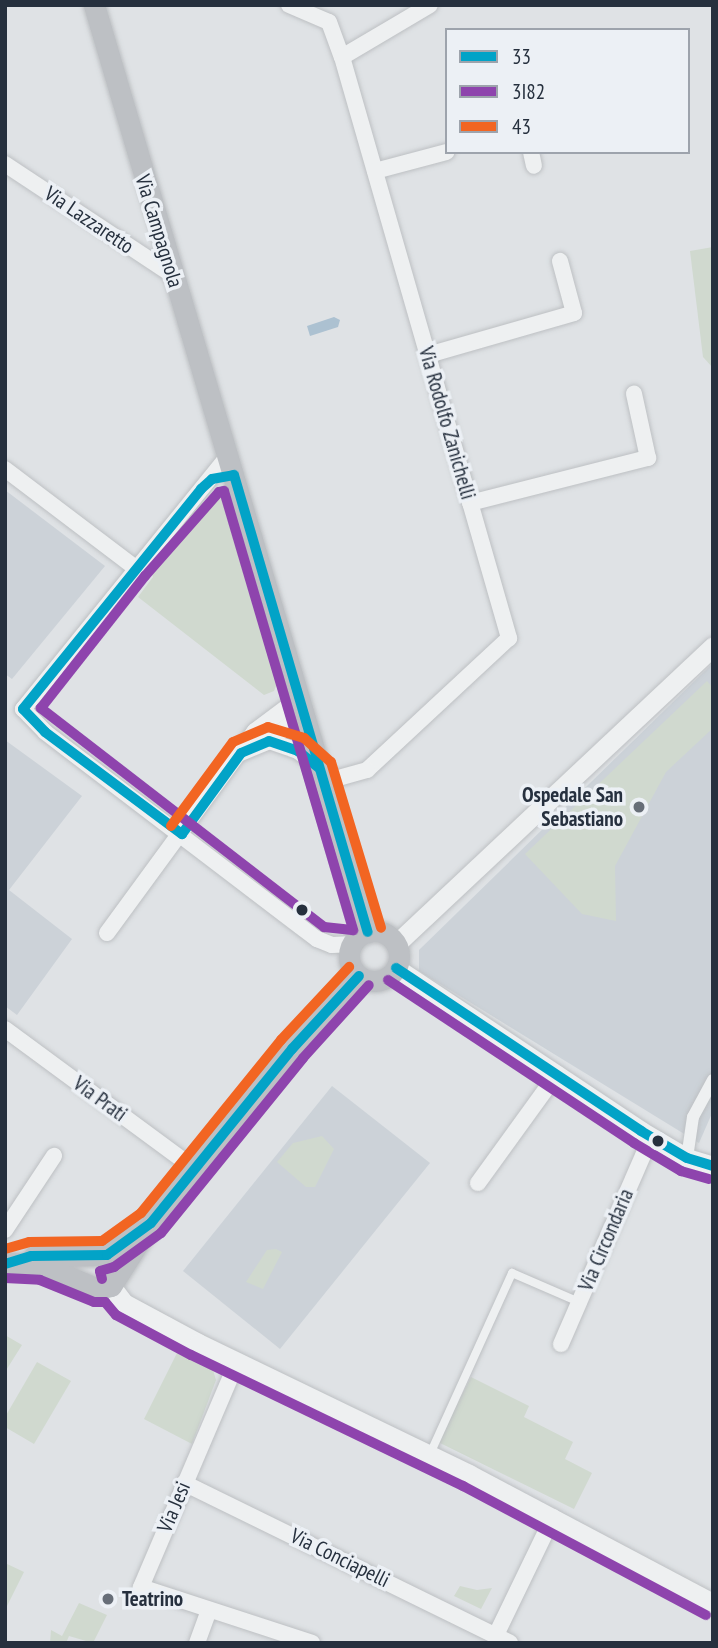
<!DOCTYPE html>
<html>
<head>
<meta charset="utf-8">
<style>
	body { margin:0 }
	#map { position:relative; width:718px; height:1648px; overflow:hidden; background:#dfe2e5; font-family:"PT Sans Narrow",sans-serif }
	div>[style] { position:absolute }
	.built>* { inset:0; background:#ccd2d8 }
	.green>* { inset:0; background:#d0d9cf }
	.water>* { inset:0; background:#acc1d1 }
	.roads { filter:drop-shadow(0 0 2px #bdc0c3) drop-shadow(0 0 2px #bdc0c3) }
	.service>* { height:8px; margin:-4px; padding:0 4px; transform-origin:4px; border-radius:4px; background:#eef0f1 }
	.pedestrian>* { height:12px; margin:-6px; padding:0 6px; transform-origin:6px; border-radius:6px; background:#eef0f1 }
	.minor>* { height:16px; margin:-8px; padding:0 8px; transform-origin:8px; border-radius:8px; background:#eef0f1 }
	.tertiary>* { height:19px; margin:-9.5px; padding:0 9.5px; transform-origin:9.5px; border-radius:9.5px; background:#eef0f1 }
	.secondary>* { height:21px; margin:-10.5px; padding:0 10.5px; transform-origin:10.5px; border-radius:10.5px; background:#bdc0c4 }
	.secondary>.ring { margin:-10.5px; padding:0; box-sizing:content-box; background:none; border:21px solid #bdc0c4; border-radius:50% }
	.bus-1>* { height:10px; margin:-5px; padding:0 5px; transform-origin:5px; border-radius:5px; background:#02a3c7 }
	.bus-2>* { height:10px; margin:-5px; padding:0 5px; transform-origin:5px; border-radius:5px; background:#8e44ad }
	.bus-3>* { height:10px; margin:-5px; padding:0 5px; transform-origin:5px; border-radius:5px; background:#f26522 }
	.dots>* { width:19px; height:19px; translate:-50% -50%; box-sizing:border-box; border:4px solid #ecf0f5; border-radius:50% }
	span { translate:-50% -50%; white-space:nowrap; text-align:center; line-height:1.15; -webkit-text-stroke:7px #ecf0f5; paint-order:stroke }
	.street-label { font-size:21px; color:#26303e }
	.poi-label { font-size:21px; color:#26303e; font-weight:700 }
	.right { translate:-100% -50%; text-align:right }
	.left { translate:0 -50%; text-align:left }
	.frame { position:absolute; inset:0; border:7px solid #26303e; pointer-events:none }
	.legend { position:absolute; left:445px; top:28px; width:245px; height:126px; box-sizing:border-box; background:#ecf0f5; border:2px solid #9da3ac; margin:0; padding:9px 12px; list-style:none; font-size:21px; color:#26303e }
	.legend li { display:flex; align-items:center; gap:14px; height:35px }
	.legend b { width:35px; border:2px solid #9da3ac }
</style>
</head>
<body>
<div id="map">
	<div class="built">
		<div style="clip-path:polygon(5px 490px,105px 566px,12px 679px,5px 674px)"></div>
		<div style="clip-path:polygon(713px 663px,713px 1111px,699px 1143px,419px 971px,419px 950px)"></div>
		<div style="clip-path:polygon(5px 740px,82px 796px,9px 890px,72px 939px,17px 1015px,5px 1006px)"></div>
		<div style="clip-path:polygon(332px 1086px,430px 1163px,280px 1349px,183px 1271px)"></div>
	</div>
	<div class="green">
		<div style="clip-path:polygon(713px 247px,713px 368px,703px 357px,690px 251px)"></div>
		<div style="clip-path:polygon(224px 488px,277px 658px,279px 678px,274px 691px,264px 695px,138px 597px,153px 577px,147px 563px,190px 511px)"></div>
		<div style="clip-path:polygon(707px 681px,713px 688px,713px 728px,666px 772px,615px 866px,616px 921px,582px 914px,525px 854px)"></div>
		<div style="clip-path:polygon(322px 1136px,334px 1149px,315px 1187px,306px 1187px,277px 1162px,293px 1143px)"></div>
		<div style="clip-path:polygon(276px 1249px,282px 1252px,263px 1289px,246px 1282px,267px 1250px)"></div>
		<div style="clip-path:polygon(5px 1335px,22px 1345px,5px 1372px)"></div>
		<div style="clip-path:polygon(179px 1349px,213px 1370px,216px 1380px,192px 1444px,144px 1419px)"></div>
		<div style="clip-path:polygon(37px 1362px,71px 1381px,34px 1444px,5px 1427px,5px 1417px)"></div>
		<div style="clip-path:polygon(471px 1377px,529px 1406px,524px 1417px,573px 1442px,565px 1459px,592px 1473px,574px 1509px,438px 1442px)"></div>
		<div style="clip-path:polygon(5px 1563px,24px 1572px,5px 1610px)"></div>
		<div style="clip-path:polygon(460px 1586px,477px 1590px,492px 1588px,481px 1609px,454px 1596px)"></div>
		<div style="clip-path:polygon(79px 1603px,107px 1615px,93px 1643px,69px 1636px,66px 1643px,50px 1643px,51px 1630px,62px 1636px)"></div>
	</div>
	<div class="water">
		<div style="clip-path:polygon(334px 317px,340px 320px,338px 327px,310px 336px,307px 326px)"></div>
	</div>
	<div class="roads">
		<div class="service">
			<div style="left:430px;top:1454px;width:199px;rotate:-65.6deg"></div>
			<div style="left:512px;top:1273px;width:73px;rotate:23.4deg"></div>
		</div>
		<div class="pedestrian">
			<div style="left:687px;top:1158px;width:41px;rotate:-81.7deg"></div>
			<div style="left:693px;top:1117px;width:42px;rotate:-61.6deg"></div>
		</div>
		<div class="minor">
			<div style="left:289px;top:5px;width:43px;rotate:23deg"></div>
			<div style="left:329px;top:22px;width:37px;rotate:70deg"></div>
			<div style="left:342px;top:57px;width:605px;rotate:73.96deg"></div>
			<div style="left:509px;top:638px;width:194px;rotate:137.1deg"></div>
			<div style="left:367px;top:770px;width:45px;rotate:164.4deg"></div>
			<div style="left:342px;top:57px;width:102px;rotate:-30.6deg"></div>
			<div style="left:531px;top:152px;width:14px;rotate:78deg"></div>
			<div style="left:5px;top:164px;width:203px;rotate:33.5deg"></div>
			<div style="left:375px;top:171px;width:74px;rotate:-14.8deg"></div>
			<div style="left:428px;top:355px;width:152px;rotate:-16deg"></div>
			<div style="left:574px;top:313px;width:54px;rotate:-105.1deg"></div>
			<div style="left:228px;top:456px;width:326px;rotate:129deg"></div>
			<div style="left:23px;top:709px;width:32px;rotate:46deg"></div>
			<div style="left:45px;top:732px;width:342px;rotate:37.3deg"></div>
			<div style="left:317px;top:939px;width:16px;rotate:22deg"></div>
			<div style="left:332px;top:945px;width:21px;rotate:-3deg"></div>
			<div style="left:5px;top:469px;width:162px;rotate:37.2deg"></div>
			<div style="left:470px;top:503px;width:184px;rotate:-14.2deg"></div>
			<div style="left:648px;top:458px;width:66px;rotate:-102.3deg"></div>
			<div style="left:269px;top:741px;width:43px;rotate:-38.5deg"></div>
			<div style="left:241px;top:753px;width:30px;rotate:-23deg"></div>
			<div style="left:269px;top:741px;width:31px;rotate:19deg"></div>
			<div style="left:298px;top:751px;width:26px;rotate:39deg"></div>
			<div style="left:107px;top:933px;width:250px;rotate:-53.8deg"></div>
			<div style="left:255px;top:731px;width:55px;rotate:-36.9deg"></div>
			<div style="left:5px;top:1029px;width:236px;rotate:36.4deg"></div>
			<div style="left:478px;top:1183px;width:135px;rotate:-54.1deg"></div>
			<div style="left:5px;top:1230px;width:89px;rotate:-56.5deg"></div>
			<div style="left:561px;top:1344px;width:226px;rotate:-66.5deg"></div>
			<div style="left:237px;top:1362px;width:245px;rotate:113.1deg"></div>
			<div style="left:141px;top:1587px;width:180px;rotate:18.1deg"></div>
			<div style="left:184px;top:1483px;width:363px;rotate:26.1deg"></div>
			<div style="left:496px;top:1635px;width:131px;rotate:-64.2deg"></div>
			<div style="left:197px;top:1643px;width:33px;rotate:-70deg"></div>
		</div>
		<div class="tertiary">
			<div style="left:396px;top:944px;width:435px;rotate:-43.2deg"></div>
			<div style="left:396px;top:968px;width:294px;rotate:33.6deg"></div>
			<div style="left:641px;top:1131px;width:53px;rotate:30.4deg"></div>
			<div style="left:687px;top:1158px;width:27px;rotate:17deg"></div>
			<div style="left:111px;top:1286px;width:21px;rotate:53deg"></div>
			<div style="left:124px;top:1303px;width:84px;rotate:28.4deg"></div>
			<div style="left:198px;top:1343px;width:301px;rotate:25.8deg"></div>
			<div style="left:469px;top:1474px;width:276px;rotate:27.9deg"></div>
		</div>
		<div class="secondary">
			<div style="left:94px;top:5px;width:967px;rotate:73.53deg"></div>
			<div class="ring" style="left:349px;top:931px;width:29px;height:29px"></div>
			<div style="left:34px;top:1256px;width:73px;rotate:-0.8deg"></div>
			<div style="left:107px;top:1255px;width:41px;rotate:-36deg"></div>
			<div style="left:11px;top:1263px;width:32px;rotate:5deg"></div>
			<div style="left:43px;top:1266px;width:60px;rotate:22.7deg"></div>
			<div style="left:98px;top:1289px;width:13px;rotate:-13deg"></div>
			<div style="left:111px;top:1286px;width:75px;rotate:-57.6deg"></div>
			<div style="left:151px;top:1223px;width:224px;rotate:-51deg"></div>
			<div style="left:292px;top:1049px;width:99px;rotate:-47.5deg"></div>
		</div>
	</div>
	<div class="bus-1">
		<div style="left:234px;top:475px;width:476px;rotate:73.7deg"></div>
		<div style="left:23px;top:709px;width:283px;rotate:-51deg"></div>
		<div style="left:201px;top:489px;width:15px;rotate:-42deg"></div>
		<div style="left:212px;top:479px;width:22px;rotate:-10deg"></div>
		<div style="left:23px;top:709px;width:32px;rotate:46deg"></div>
		<div style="left:45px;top:732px;width:171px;rotate:36.7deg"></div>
		<div style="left:182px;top:834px;width:100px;rotate:-53.9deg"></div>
		<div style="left:241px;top:753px;width:30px;rotate:-23deg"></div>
		<div style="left:269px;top:741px;width:31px;rotate:19deg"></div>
		<div style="left:298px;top:751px;width:26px;rotate:39deg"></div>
		<div style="left:396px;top:968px;width:294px;rotate:33.6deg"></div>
		<div style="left:641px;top:1131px;width:53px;rotate:30.4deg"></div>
		<div style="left:687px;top:1158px;width:27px;rotate:17deg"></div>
		<div style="left:5px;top:1264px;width:27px;rotate:-17deg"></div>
		<div style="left:31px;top:1256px;width:76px;rotate:-0.8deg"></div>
		<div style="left:107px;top:1255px;width:54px;rotate:-36deg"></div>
		<div style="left:151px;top:1223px;width:224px;rotate:-51deg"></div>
		<div style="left:292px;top:1049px;width:99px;rotate:-47.5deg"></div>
	</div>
	<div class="bus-2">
		<div style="left:352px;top:930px;width:28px;rotate:-174deg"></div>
		<div style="left:324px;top:927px;width:358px;rotate:-142.3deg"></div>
		<div style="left:41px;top:708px;width:168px;rotate:-51.8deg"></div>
		<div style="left:145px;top:576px;width:112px;rotate:-48.6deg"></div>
		<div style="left:219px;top:492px;width:5px;rotate:-11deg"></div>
		<div style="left:224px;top:491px;width:458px;rotate:73.6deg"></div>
		<div style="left:388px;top:980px;width:295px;rotate:33.5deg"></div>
		<div style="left:634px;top:1143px;width:55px;rotate:30.8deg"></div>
		<div style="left:681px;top:1171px;width:29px;rotate:16deg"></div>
		<div style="left:5px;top:1278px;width:35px;rotate:3deg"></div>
		<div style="left:40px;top:1280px;width:58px;rotate:22.2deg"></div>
		<div style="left:94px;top:1302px;width:11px"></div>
		<div style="left:105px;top:1302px;width:17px;rotate:50deg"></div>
		<div style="left:116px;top:1315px;width:85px;rotate:28.1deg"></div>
		<div style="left:191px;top:1355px;width:302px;rotate:25.7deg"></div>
		<div style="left:463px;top:1486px;width:275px;rotate:28deg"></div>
		<div style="left:102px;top:1279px;width:8px;rotate:-104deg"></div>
		<div style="left:100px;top:1271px;width:15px;rotate:-16deg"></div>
		<div style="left:114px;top:1267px;width:58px;rotate:-35.9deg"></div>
		<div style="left:161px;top:1233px;width:225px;rotate:-50.9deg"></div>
		<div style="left:303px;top:1058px;width:98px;rotate:-47.9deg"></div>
	</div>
	<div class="bus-3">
		<div style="left:171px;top:826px;width:104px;rotate:-53.6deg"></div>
		<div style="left:233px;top:742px;width:38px;rotate:-23deg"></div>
		<div style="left:268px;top:727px;width:38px;rotate:17deg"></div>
		<div style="left:304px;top:738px;width:36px;rotate:42deg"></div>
		<div style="left:331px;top:762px;width:173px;rotate:73.2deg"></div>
		<div style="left:5px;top:1249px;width:25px;rotate:-16deg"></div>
		<div style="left:29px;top:1242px;width:73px;rotate:-0.8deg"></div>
		<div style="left:102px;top:1241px;width:48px;rotate:-35.7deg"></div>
		<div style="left:141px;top:1213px;width:223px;rotate:-51deg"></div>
		<div style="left:281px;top:1040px;width:100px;rotate:-47deg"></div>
	</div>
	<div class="dots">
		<div style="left:639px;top:807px;background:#676e78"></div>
		<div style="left:302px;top:910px;background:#26303e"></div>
		<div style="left:658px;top:1141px;background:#26303e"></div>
		<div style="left:108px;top:1599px;background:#676e78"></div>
	</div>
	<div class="street-label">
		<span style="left:89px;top:220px;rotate:34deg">Via Lazzaretto</span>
		<span style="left:159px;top:231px;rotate:73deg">Via Campagnola</span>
		<span style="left:447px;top:423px;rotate:74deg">Via Rodolfo Zanichelli</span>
		<span style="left:100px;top:1099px;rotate:36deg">Via Prati</span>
		<span style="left:606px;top:1240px;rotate:-67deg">Via Circondaria</span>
		<span style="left:174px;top:1507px;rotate:-67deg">Via Jesi</span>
		<span style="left:340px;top:1558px;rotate:26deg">Via Conciapelli</span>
	</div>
	<div class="poi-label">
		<span class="right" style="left:623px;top:807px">Ospedale San<br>Sebastiano</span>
		<span class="left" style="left:122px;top:1599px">Teatrino</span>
	</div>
	<div class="frame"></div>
	<ul class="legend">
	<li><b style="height:9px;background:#02a3c7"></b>33</li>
	<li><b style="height:9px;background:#8e44ad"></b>3I82</li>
	<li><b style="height:9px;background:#f26522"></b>43</li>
	</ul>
</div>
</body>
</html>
